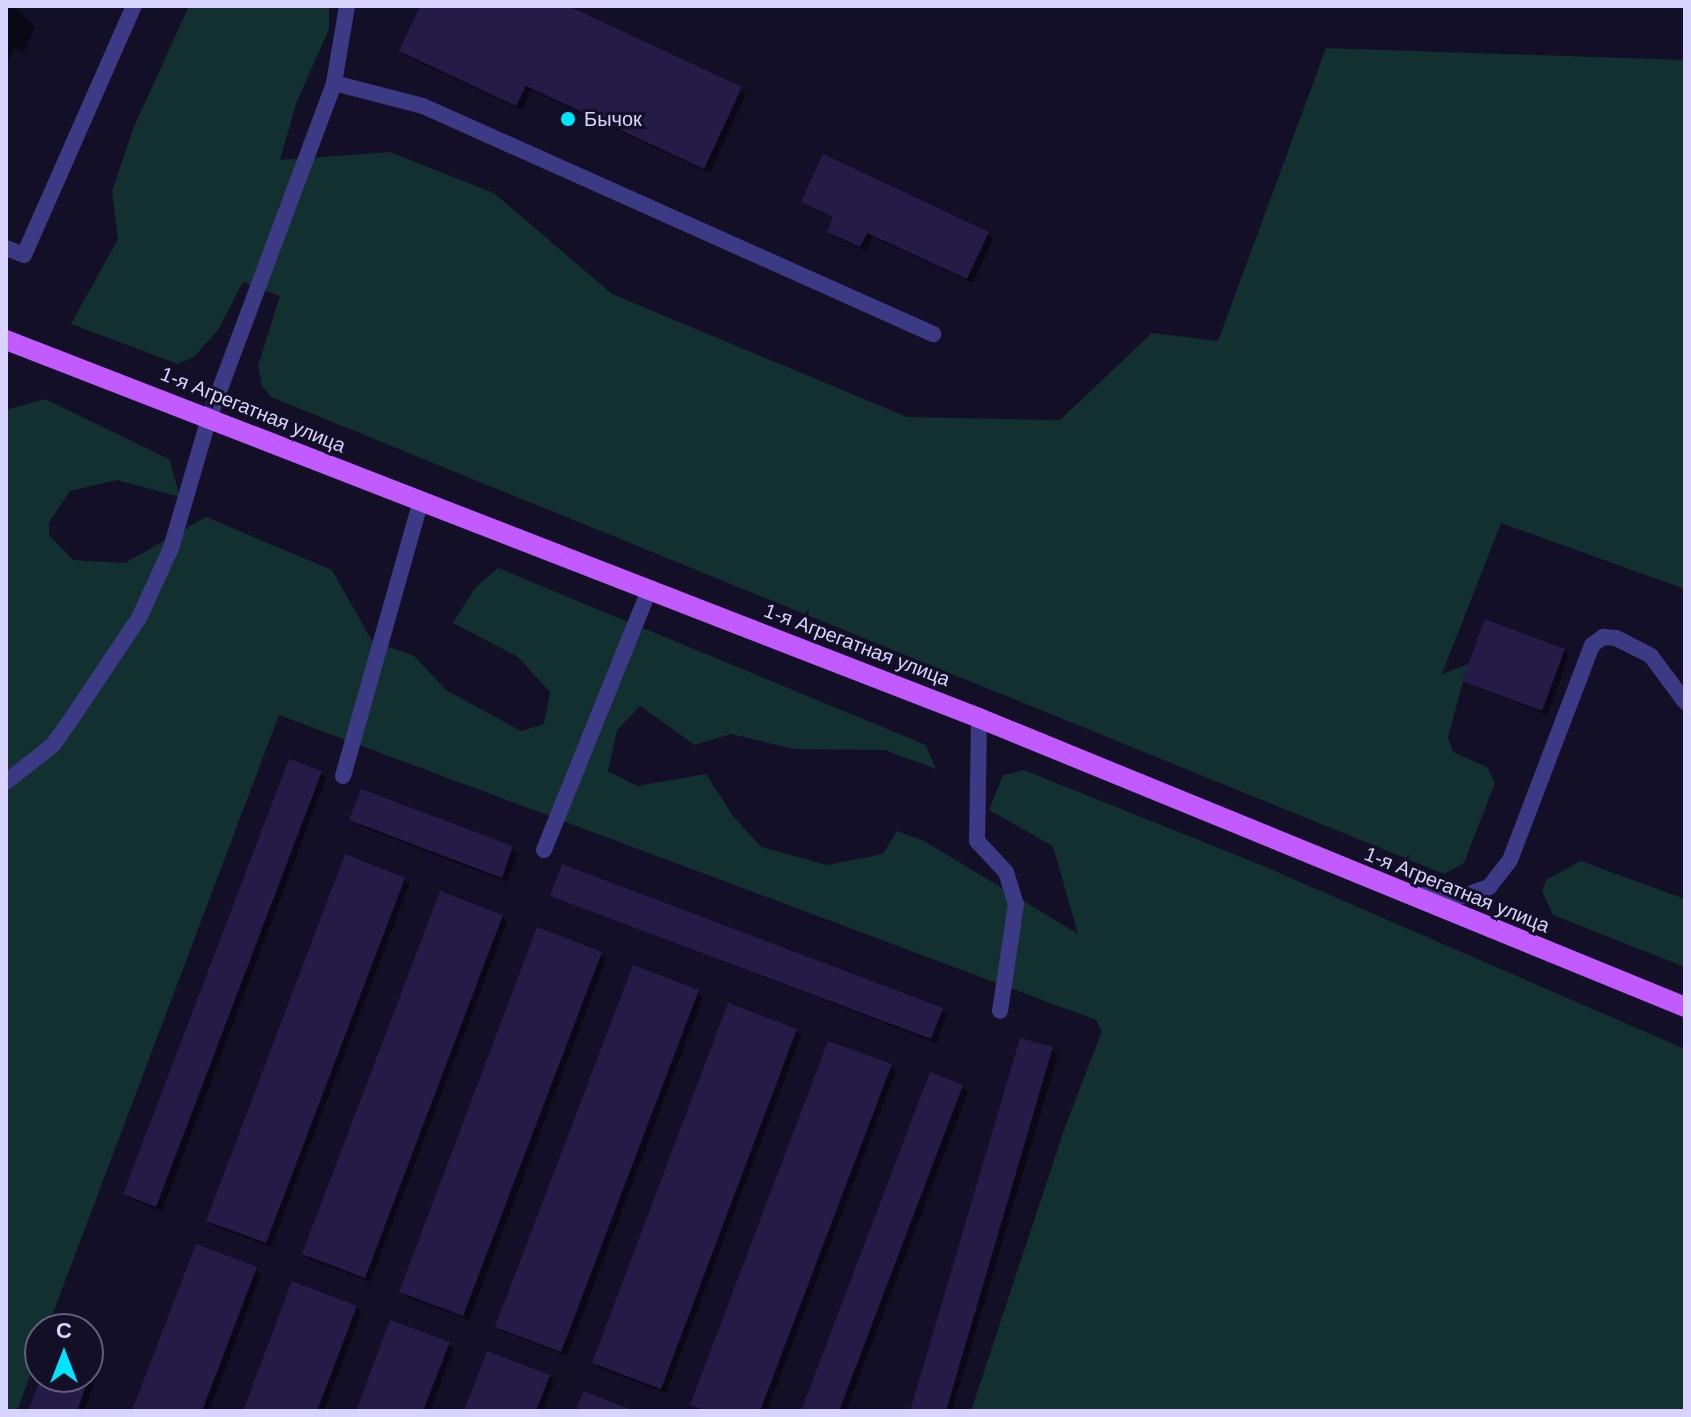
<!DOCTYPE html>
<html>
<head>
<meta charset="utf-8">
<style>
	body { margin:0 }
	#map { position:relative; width:1691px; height:1417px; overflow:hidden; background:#130f26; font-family:Helvetica,sans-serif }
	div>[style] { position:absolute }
	.green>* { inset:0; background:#12302f }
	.shadow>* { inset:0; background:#0007 }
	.building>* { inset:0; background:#241b47 }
	.service>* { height:16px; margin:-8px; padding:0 8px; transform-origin:8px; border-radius:8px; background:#3d3a85 }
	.primary>* { height:20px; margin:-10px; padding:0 10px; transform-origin:10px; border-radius:10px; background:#c25bff }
	.dots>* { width:22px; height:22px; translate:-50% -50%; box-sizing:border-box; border:4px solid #130f26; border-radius:50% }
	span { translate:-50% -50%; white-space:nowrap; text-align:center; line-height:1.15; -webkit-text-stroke:6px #130f26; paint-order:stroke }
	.poi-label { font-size:20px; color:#d9d4ff }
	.left { translate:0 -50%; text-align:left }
	.street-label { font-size:20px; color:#d9d4ff }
	.frame { position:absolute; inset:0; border:8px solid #d9d4ff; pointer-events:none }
	.north { position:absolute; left:24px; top:1313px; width:80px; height:80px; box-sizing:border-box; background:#130f26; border:2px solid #625e7d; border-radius:50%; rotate:0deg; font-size:22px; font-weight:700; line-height:32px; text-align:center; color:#d9d4ff }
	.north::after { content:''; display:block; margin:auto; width:28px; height:36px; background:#00e5ff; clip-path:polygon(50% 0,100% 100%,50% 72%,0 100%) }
</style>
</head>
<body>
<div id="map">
	<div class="green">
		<div style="clip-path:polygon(189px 6px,329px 6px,329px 29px,296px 104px,280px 160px,390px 152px,494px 193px,612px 294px,907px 417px,1060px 420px,1152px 333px,1218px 341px,1326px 48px,1685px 60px,1685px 589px,1501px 523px,1442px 674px,1468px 664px,1448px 737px,1453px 752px,1487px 767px,1495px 783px,1464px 863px,1444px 874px,271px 397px,262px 386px,258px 366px,280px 296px,243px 282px,218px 330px,194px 357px,178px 364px,71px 324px,118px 239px,112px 191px,133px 129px)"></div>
		<div style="clip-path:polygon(45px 399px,169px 459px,180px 497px,117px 480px,70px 491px,49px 522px,49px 535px,73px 560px,125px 563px,206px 517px,332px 570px,372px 641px,414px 656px,446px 690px,521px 731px,544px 724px,550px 692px,518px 657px,453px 623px,475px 588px,498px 568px,926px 745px,936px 769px,885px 750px,794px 749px,731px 734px,695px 745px,640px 706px,617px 730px,608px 771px,637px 786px,706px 774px,733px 816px,761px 847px,827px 865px,883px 854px,897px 831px,924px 841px,1078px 934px,1053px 846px,989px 810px,1003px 775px,1024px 770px,1256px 863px,1685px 1049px,1685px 1411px,971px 1411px,1065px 1127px,1102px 1031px,1096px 1020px,279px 715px,47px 1329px,40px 1329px,40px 1349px,17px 1411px,6px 1411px,6px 410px)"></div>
		<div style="clip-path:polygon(1581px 861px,1685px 899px,1685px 967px,1553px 915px,1542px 891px,1546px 880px)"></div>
	</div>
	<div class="shadow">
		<div style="clip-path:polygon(6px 6px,15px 6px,35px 27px,24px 53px,14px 48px,6px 67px)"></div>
		<div style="clip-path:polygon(422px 6px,563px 6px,746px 94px,710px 173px,531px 90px,522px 110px,406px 56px,401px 51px)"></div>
		<div style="clip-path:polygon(803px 202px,988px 233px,993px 239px,973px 283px,873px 237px,866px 251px,834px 237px,829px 231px,835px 219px)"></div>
		<div style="clip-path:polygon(1564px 651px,1569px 656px,1547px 715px,1464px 681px)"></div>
		<div style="clip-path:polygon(321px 772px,326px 778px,162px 1211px,131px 1199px,125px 1194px)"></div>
		<div style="clip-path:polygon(362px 791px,512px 848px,518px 853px,507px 882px,357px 825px,351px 819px)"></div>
		<div style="clip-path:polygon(404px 879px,409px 885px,271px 1247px,214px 1226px,208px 1220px)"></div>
		<div style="clip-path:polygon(552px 895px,941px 1010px,947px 1015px,936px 1043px)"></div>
		<div style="clip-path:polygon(502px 916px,507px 922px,370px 1282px,309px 1259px,304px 1254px)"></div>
		<div style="clip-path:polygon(601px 953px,606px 959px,469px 1320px,407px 1297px,401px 1291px)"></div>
		<div style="clip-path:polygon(697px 992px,703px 997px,567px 1356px,502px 1331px,497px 1326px)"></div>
		<div style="clip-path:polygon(796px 1031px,801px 1036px,666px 1393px,599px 1368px,594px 1362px)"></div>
		<div style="clip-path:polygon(1052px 1049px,1058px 1055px,952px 1411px,912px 1411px)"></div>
		<div style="clip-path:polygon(890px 1066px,896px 1071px,767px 1411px,698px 1409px,693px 1404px)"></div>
		<div style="clip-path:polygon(962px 1087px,968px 1092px,846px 1411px,803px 1411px)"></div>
		<div style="clip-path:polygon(256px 1269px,261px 1274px,209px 1411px,135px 1411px)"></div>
		<div style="clip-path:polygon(356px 1307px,361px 1313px,324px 1411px,245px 1411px)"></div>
		<div style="clip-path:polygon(448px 1344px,454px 1349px,430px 1411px,358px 1411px)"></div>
		<div style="clip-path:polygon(88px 1370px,97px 1376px,84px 1411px,31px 1411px,43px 1377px,88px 1377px)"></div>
		<div style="clip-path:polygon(549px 1376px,554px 1382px,543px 1411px,467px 1411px)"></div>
	</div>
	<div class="building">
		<div style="clip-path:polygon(420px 6px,568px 6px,742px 87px,704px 169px,526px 86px,516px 106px,399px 51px)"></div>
		<div style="clip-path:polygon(823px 154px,989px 232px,967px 279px,867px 233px,860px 247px,827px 232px,833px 217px,801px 202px)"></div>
		<div style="clip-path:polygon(1485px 619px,1565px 649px,1542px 711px,1462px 681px)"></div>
		<div style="clip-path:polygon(289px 759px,322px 771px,156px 1207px,123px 1194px)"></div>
		<div style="clip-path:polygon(361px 789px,513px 846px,502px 878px,349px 820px)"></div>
		<div style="clip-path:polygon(345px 854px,405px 878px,266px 1243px,206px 1221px)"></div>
		<div style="clip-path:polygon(562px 864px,943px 1008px,931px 1039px,550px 896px)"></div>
		<div style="clip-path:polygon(440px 891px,503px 915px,365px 1278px,302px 1254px)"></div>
		<div style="clip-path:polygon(537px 927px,602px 952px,463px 1316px,399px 1292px)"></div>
		<div style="clip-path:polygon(633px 965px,699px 990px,561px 1352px,495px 1327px)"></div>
		<div style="clip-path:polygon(728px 1003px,797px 1029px,661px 1389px,592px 1363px)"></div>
		<div style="clip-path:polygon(1020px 1038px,1053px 1047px,946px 1411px,910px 1411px)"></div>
		<div style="clip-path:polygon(828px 1041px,892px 1064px,760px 1411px,707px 1411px,690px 1405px)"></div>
		<div style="clip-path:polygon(930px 1072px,963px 1085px,839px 1411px,801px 1411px)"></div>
		<div style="clip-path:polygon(196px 1244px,257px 1267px,202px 1411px,132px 1411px)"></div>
		<div style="clip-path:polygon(292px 1281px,357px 1306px,317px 1411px,243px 1411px)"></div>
		<div style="clip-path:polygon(390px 1320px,450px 1342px,423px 1411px,356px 1411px)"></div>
		<div style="clip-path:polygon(487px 1351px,550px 1375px,536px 1411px,464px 1411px)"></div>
		<div style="clip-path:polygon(88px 1368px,92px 1369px,77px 1411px,28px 1411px,41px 1377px,88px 1377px)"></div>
		<div style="clip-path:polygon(583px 1391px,635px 1411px,576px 1411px)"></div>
	</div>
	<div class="service">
		<div style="left:334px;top:83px;width:92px;rotate:14.5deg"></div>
		<div style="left:423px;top:106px;width:559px;rotate:24.09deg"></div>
		<div style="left:6px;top:248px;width:19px;rotate:21deg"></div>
		<div style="left:24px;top:255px;width:272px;rotate:-66.2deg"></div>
		<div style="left:979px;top:718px;width:123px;rotate:90.9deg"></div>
		<div style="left:977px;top:841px;width:42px;rotate:46.9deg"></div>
		<div style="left:1006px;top:872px;width:34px;rotate:73deg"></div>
		<div style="left:1016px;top:904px;width:108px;rotate:98.5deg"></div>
		<div style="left:343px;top:776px;width:283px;rotate:-74.2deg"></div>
		<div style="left:6px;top:782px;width:60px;rotate:-38.2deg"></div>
		<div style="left:53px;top:745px;width:40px;rotate:-55.1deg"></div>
		<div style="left:76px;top:712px;width:113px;rotate:-56.2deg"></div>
		<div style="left:139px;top:618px;width:77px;rotate:-65.4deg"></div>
		<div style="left:171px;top:548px;width:135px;rotate:-73.7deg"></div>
		<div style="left:209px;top:418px;width:358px;rotate:-69.5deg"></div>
		<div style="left:334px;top:83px;width:78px;rotate:-80.4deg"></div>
		<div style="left:544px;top:850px;width:280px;rotate:-68deg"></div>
		<div style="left:1420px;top:895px;width:43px;rotate:1.3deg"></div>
		<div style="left:1463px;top:896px;width:28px;rotate:-19deg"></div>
		<div style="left:1489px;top:887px;width:34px;rotate:-52deg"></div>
		<div style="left:1510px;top:860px;width:230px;rotate:-69.1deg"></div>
		<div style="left:1592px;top:645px;width:14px;rotate:-36deg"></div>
		<div style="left:1603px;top:637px;width:13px;rotate:4deg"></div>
		<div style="left:1616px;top:638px;width:39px;rotate:27deg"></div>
		<div style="left:1651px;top:656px;width:57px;rotate:53.5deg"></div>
	</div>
	<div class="primary">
		<div style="left:6px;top:340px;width:1044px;rotate:21.23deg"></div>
		<div style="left:979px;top:718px;width:763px;rotate:22.26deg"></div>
	</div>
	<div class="dots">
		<div style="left:568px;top:119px;background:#00e5ff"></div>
	</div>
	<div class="poi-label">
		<span class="left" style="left:584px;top:119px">Бычок</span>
	</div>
	<div class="street-label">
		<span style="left:253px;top:410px;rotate:22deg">1-я Агрегатная улица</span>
		<span style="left:857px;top:645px;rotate:21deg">1-я Агрегатная улица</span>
		<span style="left:1457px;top:890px;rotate:22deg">1-я Агрегатная улица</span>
	</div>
	<div class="frame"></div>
	<div class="north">С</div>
</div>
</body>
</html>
